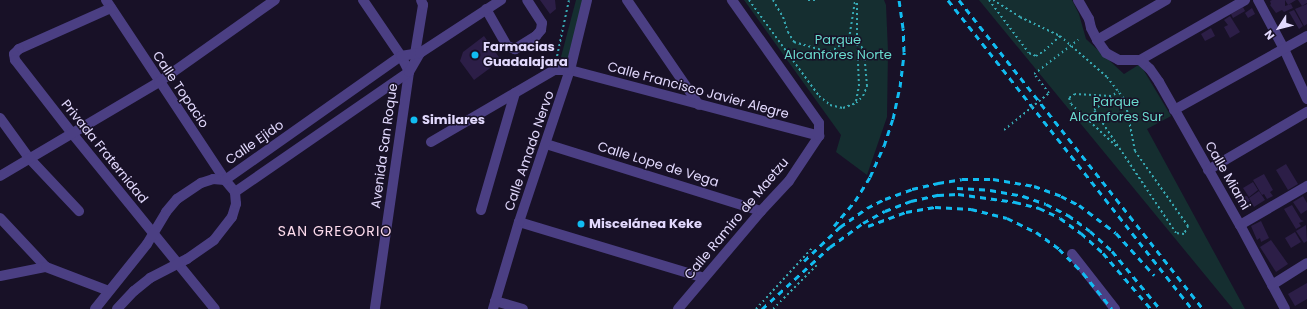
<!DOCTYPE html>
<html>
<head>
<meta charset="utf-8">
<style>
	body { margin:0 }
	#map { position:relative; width:1307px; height:309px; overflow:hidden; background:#181127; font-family:Poppins,sans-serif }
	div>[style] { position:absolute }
	.green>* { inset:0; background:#152e30 }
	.building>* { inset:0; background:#2c1e47 }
	.path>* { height:2px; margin-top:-1px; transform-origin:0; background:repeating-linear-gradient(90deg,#37a9b3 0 2px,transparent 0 5px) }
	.minor>* { height:10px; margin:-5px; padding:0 5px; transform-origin:5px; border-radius:5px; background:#4b3f83 }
	.rail>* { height:3px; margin-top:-1.5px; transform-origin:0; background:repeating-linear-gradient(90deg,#11bcf1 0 6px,transparent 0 11px) }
	.path-bridge>* { height:2px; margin-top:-1px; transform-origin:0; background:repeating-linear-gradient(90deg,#37a9b3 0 2px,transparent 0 5px) }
	.dots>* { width:11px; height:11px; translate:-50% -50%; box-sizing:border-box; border:2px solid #181127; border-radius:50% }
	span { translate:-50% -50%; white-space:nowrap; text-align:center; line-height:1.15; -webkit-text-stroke:3px #181127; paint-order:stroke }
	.park-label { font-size:13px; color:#69dacd }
	.poi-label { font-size:13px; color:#e2d9fd; font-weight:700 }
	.left { translate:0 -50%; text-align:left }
	.street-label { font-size:13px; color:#e2d9fd }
	.neighbourhood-label { font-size:14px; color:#fddbec; letter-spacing:1px }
	.north { position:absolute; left:1259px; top:8px; width:40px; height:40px; -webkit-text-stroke:3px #181127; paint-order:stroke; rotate:234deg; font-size:11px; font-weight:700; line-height:16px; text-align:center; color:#e2d9fd }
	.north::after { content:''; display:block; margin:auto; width:14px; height:18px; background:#e2d9fd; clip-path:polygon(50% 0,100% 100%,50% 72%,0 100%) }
</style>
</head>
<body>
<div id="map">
	<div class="green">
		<div style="clip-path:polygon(576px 0,585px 0,570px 59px,561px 57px)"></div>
		<div style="clip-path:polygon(744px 0,884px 0,886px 5px,888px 51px,887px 117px,867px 175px,836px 152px,841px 135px)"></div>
		<div style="clip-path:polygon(979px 0,1072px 0,1079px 14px,1086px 39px,1124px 74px,1140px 64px,1171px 116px,1147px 129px,1245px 309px,1233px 309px)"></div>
	</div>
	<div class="building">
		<div style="clip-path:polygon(540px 0,555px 0,556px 9px,550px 14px)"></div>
		<div style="clip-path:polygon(1272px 0,1296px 0,1288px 5px,1285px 0,1285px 6px,1291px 4px,1293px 8px,1284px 12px,1282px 10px,1276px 13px,1270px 5px,1271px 4px,1270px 1px)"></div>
		<div style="clip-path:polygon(1298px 0,1307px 0,1307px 3px,1302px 6px)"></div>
		<div style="clip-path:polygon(1307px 4px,1307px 24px,1304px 26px,1295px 9px)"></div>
		<div style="clip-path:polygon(1243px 7px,1245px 11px,1233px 18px,1231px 14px)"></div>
		<div style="clip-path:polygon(1252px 8px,1255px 14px,1248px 18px,1245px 13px)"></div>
		<div style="clip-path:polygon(1294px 10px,1303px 26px,1299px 29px,1289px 12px)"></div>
		<div style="clip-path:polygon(1230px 16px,1240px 32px,1230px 38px,1224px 27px,1228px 25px,1224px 20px)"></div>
		<div style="clip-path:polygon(1211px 28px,1215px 36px,1205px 41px,1201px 34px)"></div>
		<div style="clip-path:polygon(484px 36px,501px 60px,474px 80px,460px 61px,463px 52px)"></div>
		<div style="clip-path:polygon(1286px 164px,1298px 184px,1288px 190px,1276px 170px)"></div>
		<div style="clip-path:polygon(1264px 174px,1273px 190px,1270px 192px,1273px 196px,1267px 199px,1264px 194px,1262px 195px,1253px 180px)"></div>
		<div style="clip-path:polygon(1253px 182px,1258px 190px,1249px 197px,1243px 188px)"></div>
		<div style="clip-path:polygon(1259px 191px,1265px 200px,1254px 207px,1249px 198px)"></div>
		<div style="clip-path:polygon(1247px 196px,1250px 201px,1240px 207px,1235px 198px)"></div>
		<div style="clip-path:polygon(1303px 196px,1307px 203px,1307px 210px,1301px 214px,1293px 202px)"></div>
		<div style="clip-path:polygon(1292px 205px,1301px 220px,1304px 221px,1299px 223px,1301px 226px,1296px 229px,1284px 209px)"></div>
		<div style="clip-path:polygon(1261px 221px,1269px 238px,1261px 242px,1260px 238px,1257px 240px,1251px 226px)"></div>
		<div style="clip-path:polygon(1306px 225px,1307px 241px,1304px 243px,1296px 231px)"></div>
		<div style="clip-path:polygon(1295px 232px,1301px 242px,1291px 248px,1285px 238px)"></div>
		<div style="clip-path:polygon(1271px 240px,1288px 264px,1276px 272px,1260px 247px)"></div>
		<div style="clip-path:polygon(1307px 283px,1307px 299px,1295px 306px,1288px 294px)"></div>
	</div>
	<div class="path">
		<div style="left:749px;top:0;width:119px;rotate:53.9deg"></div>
		<div style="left:819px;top:96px;width:14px;rotate:39deg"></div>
		<div style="left:830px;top:105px;width:13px;rotate:13deg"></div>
		<div style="left:843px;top:108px;width:14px;rotate:-21deg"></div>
		<div style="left:856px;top:103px;width:10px;rotate:-45deg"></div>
		<div style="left:863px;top:96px;width:11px;rotate:-68deg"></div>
		<div style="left:867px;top:86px;width:33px;rotate:-95deg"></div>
		<div style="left:864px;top:53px;width:19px;rotate:-111deg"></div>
		<div style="left:857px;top:35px;width:35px;rotate:-90deg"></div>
		<div style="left:773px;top:0;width:20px;rotate:60deg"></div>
		<div style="left:783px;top:17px;width:16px;rotate:72deg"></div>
		<div style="left:788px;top:32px;width:12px;rotate:59deg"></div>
		<div style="left:794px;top:42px;width:37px;rotate:16deg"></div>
		<div style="left:830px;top:52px;width:23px;rotate:-34deg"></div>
		<div style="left:849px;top:39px;width:38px;rotate:-81deg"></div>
		<div style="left:808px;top:0;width:7px"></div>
		<div style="left:989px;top:0;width:66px;rotate:53deg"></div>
		<div style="left:1029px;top:53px;width:8px;rotate:23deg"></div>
		<div style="left:1036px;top:56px;width:9px;rotate:-32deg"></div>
		<div style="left:1044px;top:51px;width:22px;rotate:-43deg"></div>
		<div style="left:993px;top:0;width:32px;rotate:32deg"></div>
		<div style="left:1020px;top:17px;width:44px;rotate:25.4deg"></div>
		<div style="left:1060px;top:36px;width:62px;rotate:41.1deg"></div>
		<div style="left:1107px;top:77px;width:29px;rotate:52deg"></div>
		<div style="left:1125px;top:100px;width:52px;rotate:78.9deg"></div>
		<div style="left:1135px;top:151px;width:92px;rotate:54.8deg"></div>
		<div style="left:1188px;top:226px;width:9px;rotate:117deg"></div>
		<div style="left:1184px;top:234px;width:8px;rotate:-173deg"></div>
		<div style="left:1176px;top:233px;width:148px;rotate:-123.7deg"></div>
		<div style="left:1094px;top:110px;width:31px;rotate:-38deg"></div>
		<div style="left:556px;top:61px;width:62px;rotate:-78deg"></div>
		<div style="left:1111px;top:96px;width:36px;rotate:-177deg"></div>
		<div style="left:1075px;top:94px;width:7px;rotate:146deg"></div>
		<div style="left:1069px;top:98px;width:6px;rotate:72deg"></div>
		<div style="left:1071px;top:104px;width:62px;rotate:43deg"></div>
		<div style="left:856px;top:101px;width:15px;rotate:-79deg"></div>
		<div style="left:859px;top:86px;width:48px;rotate:-92.4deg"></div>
		<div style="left:756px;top:309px;width:83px;rotate:-47.4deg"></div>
		<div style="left:773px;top:309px;width:62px;rotate:-45deg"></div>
	</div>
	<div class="minor">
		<div style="left:106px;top:0;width:216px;rotate:56.5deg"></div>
		<div style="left:225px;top:180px;width:16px;rotate:50deg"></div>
		<div style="left:363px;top:0;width:68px;rotate:55.8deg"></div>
		<div style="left:401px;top:56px;width:18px;rotate:63deg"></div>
		<div style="left:409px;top:72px;width:239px;rotate:98.2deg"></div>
		<div style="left:627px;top:0;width:127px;rotate:55.6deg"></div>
		<div style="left:1078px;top:0;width:22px;rotate:60deg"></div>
		<div style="left:1089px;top:19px;width:9px;rotate:77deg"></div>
		<div style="left:1091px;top:28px;width:13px;rotate:63deg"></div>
		<div style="left:1097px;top:40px;width:16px;rotate:55deg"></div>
		<div style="left:1106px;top:53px;width:15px;rotate:28deg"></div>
		<div style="left:1119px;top:60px;width:21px"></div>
		<div style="left:1140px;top:60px;width:121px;rotate:-29.7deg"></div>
		<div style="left:1258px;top:0;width:55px;rotate:62deg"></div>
		<div style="left:1284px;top:49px;width:55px;rotate:65.3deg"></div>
		<div style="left:111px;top:8px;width:101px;rotate:156deg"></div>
		<div style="left:19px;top:49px;width:7px;rotate:135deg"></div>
		<div style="left:14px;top:54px;width:6px;rotate:81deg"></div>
		<div style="left:15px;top:60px;width:91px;rotate:52.1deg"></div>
		<div style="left:71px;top:132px;width:228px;rotate:50.9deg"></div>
		<div style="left:486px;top:9px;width:43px;rotate:60.4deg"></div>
		<div style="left:507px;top:46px;width:9px;rotate:21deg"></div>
		<div style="left:515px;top:49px;width:25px;rotate:-32deg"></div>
		<div style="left:536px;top:36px;width:8px;rotate:-50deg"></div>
		<div style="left:541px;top:30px;width:7px;rotate:-82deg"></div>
		<div style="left:542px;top:23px;width:27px;rotate:-123deg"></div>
		<div style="left:1097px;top:40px;width:80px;rotate:-30.1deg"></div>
		<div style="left:415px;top:54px;width:50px;rotate:-80.7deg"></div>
		<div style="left:423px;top:5px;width:5px;rotate:-112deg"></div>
		<div style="left:1140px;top:60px;width:13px;rotate:42deg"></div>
		<div style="left:1150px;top:69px;width:16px;rotate:55deg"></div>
		<div style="left:1159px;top:82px;width:164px;rotate:60.5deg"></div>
		<div style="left:1240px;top:225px;width:95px;rotate:61.8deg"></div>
		<div style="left:1174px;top:110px;width:152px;rotate:-29.1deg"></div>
		<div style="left:0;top:118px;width:49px;rotate:54.1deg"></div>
		<div style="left:29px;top:158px;width:73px;rotate:46.7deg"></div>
		<div style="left:431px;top:142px;width:143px;rotate:-30.3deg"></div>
		<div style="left:554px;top:70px;width:16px"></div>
		<div style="left:570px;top:70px;width:258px;rotate:14.8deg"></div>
		<div style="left:546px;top:144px;width:225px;rotate:17.3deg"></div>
		<div style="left:1208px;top:170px;width:115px;rotate:-30.4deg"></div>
		<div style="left:0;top:176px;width:185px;rotate:-30.6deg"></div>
		<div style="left:159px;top:82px;width:142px;rotate:-35.3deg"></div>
		<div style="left:235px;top:192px;width:211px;rotate:-34.6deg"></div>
		<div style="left:409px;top:72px;width:22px;rotate:-60deg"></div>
		<div style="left:481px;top:210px;width:122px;rotate:-73.8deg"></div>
		<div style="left:0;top:218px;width:67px;rotate:46.8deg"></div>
		<div style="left:519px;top:222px;width:193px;rotate:16.8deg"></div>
		<div style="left:1240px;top:225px;width:78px;rotate:-30.2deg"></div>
		<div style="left:1072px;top:254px;width:70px;rotate:52deg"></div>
		<div style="left:0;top:276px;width:47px;rotate:-11.1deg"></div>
		<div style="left:46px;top:267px;width:67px;rotate:20.9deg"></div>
		<div style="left:1272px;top:285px;width:41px;rotate:-32.2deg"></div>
		<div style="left:495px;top:301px;width:29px;rotate:16deg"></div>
		<div style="left:95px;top:309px;width:83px;rotate:-51.3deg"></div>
		<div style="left:147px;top:244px;width:37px;rotate:-59deg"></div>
		<div style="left:166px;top:212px;width:17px;rotate:-50deg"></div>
		<div style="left:177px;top:199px;width:29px;rotate:-34deg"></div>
		<div style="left:201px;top:183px;width:13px;rotate:-18deg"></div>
		<div style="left:213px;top:179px;width:12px;rotate:5deg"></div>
		<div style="left:225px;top:180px;width:215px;rotate:-35.2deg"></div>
		<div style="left:401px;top:56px;width:19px;rotate:-9deg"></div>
		<div style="left:420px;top:53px;width:97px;rotate:-33.2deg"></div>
		<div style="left:117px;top:309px;width:25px;rotate:-47deg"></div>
		<div style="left:134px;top:291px;width:21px;rotate:-39deg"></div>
		<div style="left:150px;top:278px;width:42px;rotate:-27.2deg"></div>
		<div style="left:187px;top:259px;width:33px;rotate:-35deg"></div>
		<div style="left:214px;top:240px;width:29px;rotate:-52deg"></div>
		<div style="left:232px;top:217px;width:14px;rotate:-73deg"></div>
		<div style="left:236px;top:204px;width:12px;rotate:-95deg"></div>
		<div style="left:493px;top:309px;width:91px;rotate:-73.4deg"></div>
		<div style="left:519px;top:222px;width:160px;rotate:-71.5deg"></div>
		<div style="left:570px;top:70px;width:72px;rotate:-76.3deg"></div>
		<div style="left:678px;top:309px;width:128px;rotate:-49.7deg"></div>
		<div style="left:761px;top:211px;width:41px;rotate:-47deg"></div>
		<div style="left:789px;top:181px;width:54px;rotate:-56.3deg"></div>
		<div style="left:819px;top:136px;width:13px;rotate:-90deg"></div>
		<div style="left:819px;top:123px;width:151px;rotate:-125.3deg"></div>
	</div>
	<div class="rail">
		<div style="left:948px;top:0;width:394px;rotate:51.7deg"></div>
		<div style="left:959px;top:0;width:394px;rotate:51.7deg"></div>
		<div style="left:957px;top:188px;width:33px;rotate:3deg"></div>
		<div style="left:990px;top:190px;width:34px;rotate:10deg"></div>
		<div style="left:1023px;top:196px;width:24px;rotate:19deg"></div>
		<div style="left:1046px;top:204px;width:25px;rotate:27deg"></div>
		<div style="left:1068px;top:215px;width:27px;rotate:36deg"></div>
		<div style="left:1090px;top:231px;width:30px;rotate:42deg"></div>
		<div style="left:1112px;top:251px;width:75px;rotate:50.4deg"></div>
		<div style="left:834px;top:226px;width:33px;rotate:-50deg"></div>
		<div style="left:855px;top:201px;width:28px;rotate:-58deg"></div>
		<div style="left:870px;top:177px;width:34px;rotate:-66deg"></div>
		<div style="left:884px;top:146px;width:28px;rotate:-72deg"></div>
		<div style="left:893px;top:119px;width:33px;rotate:-78deg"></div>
		<div style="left:900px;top:87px;width:35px;rotate:-83deg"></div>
		<div style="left:904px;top:52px;width:24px;rotate:-92deg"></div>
		<div style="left:903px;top:28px;width:28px;rotate:-98deg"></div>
		<div style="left:868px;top:226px;width:40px;rotate:-20.2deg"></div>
		<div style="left:906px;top:212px;width:29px;rotate:-10deg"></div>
		<div style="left:935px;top:207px;width:36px;rotate:3deg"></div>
		<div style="left:971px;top:209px;width:37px;rotate:14deg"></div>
		<div style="left:1007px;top:218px;width:32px;rotate:26deg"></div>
		<div style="left:1036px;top:232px;width:29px;rotate:36deg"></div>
		<div style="left:1059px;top:249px;width:34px;rotate:45deg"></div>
		<div style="left:1083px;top:273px;width:46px;rotate:51.1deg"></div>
		<div style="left:804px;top:261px;width:50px;rotate:-43.4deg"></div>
		<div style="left:840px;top:227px;width:33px;rotate:-35deg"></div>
		<div style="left:867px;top:208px;width:20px;rotate:-27deg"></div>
		<div style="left:885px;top:199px;width:29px;rotate:-20deg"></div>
		<div style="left:912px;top:189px;width:27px;rotate:-13deg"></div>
		<div style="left:938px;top:183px;width:24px;rotate:-9deg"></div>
		<div style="left:962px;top:179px;width:31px"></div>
		<div style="left:993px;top:179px;width:42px;rotate:9.7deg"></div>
		<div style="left:1034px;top:186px;width:29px;rotate:20deg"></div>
		<div style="left:1061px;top:196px;width:20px;rotate:27deg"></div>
		<div style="left:1079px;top:205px;width:46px;rotate:37.1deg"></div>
		<div style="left:1116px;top:233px;width:57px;rotate:47.9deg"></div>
		<div style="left:762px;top:309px;width:92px;rotate:-42.4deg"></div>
		<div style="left:830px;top:247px;width:41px;rotate:-36deg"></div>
		<div style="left:863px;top:223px;width:25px;rotate:-29deg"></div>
		<div style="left:885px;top:211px;width:28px;rotate:-21deg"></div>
		<div style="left:911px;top:201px;width:28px;rotate:-13deg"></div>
		<div style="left:938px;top:195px;width:20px;rotate:-3deg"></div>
		<div style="left:958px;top:194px;width:58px;rotate:8deg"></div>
		<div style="left:1015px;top:202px;width:25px;rotate:14deg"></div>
		<div style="left:1039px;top:208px;width:23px;rotate:25deg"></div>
		<div style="left:1060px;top:218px;width:26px;rotate:36deg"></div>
		<div style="left:1081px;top:233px;width:30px;rotate:42deg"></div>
		<div style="left:1103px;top:253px;width:74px;rotate:49.4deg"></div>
	</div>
	<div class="path-bridge">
		<div style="left:1004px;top:130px;width:58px;rotate:-39.4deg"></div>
		<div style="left:1049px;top:93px;width:24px;rotate:-128deg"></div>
		<div style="left:1034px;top:74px;width:56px;rotate:-37.7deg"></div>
	</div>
	<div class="dots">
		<div style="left:475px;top:55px;background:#11bcf1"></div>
		<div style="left:414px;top:120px;background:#11bcf1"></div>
		<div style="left:581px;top:224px;background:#11bcf1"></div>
	</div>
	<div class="park-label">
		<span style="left:838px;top:48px">Parque<br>Alcanfores Norte</span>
		<span style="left:1116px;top:110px">Parque<br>Alcanfores Sur</span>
	</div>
	<div class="poi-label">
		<span class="left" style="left:483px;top:55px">Farmacias<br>Guadalajara</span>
		<span class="left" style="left:422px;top:120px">Similares</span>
		<span class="left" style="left:589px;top:224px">Miscelánea Keke</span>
	</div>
	<div class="street-label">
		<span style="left:180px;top:90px;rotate:56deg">Calle Topacio</span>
		<span style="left:698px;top:91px;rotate:15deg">Calle Francisco Javier Alegre</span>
		<span style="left:255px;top:143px;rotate:-35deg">Calle Ejido</span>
		<span style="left:385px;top:146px;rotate:-82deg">Avenida San Roque</span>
		<span style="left:530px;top:151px;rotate:-71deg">Calle Amado Nervo</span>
		<span style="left:104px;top:152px;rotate:51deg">Privada Fraternidad</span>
		<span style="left:658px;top:165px;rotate:17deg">Calle Lope de Vega</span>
		<span style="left:1227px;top:176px;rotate:60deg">Calle Miami</span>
		<span style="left:737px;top:219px;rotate:-50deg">Calle Ramiro de Maetzu</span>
	</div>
	<div class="neighbourhood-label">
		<span style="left:335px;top:231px">SAN GREGORIO</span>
	</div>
	<div class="north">N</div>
</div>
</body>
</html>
